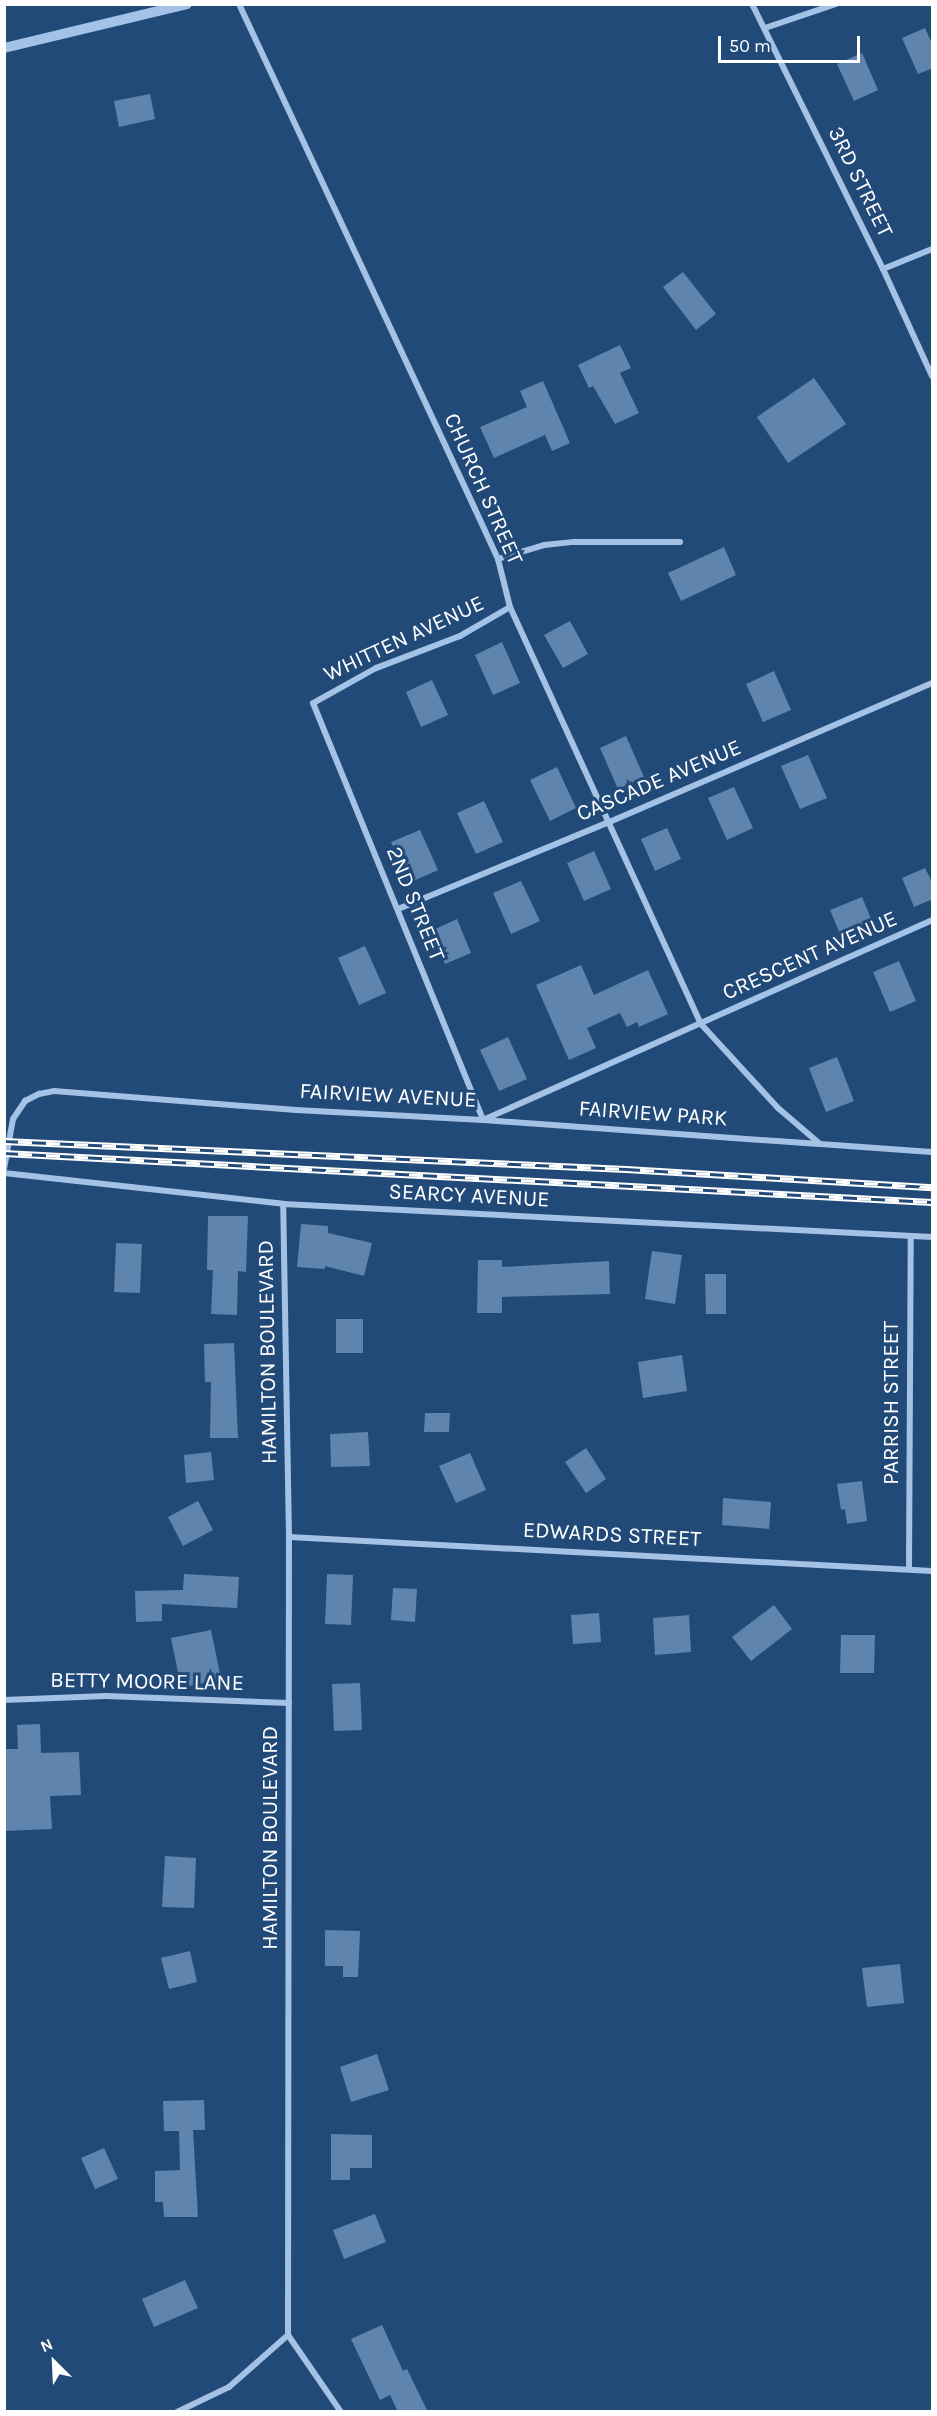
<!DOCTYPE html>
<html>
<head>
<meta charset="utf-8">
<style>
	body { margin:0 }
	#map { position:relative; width:937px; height:2416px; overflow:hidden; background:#224a79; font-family:Karla,sans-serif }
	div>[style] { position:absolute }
	.building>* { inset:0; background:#5f84ae }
	.minor>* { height:6px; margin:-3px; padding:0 3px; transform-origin:3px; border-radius:3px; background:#a4c2e5 }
	.tertiary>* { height:10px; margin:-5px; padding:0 5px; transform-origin:5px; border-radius:5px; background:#a4c2e5 }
	.rail>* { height:7px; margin-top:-3.5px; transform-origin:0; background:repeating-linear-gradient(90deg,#224a79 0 14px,#fff 0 28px); box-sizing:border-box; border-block:2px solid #fff }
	span { translate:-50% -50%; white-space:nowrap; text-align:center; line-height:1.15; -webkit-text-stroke:6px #224a79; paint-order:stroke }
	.street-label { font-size:22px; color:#fff }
	.frame { position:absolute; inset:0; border:6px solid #fff; pointer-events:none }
	.north { position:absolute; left:24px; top:2332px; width:60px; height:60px; -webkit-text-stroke:4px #224a79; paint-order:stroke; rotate:336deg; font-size:16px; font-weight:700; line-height:24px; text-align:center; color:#fff }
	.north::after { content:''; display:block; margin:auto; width:21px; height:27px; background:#fff; clip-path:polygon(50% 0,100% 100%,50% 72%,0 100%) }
	.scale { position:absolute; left:718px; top:36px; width:142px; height:27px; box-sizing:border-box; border:3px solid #fff; border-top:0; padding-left:8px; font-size:18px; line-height:21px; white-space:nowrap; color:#fff; -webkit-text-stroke:4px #224a79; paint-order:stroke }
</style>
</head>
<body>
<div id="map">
	<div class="building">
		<div style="clip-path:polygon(925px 28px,933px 46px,933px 68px,918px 74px,902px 38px)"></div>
		<div style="clip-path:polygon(862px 53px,878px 90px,854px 101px,837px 64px)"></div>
		<div style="clip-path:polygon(150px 94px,155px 119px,119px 127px,114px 101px)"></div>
		<div style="clip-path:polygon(683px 272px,716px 314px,696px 330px,663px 287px)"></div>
		<div style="clip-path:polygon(620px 345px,631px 368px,620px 373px,639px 413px,615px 424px,593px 386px,589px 388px,578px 365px)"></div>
		<div style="clip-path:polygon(814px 378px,846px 424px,788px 463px,757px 417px)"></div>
		<div style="clip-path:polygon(543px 381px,570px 443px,552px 451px,545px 435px,494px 458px,480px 427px,527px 407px,520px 391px)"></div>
		<div style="clip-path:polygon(724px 547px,736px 575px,681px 601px,668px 573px)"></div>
		<div style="clip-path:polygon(570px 621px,588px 654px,563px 668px,544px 635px)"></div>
		<div style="clip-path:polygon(502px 642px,520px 683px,493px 695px,475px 655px)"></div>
		<div style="clip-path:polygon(774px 671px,791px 710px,763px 722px,746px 684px)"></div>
		<div style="clip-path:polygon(432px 680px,448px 715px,421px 727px,406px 692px)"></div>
		<div style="clip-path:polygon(626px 736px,644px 777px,618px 789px,600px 748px)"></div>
		<div style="clip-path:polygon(808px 755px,827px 798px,800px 809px,781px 766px)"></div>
		<div style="clip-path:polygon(557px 767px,576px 808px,550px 821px,530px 780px)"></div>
		<div style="clip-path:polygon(734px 787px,753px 828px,727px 840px,708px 798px)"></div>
		<div style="clip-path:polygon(484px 801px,503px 842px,476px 854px,457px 813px)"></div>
		<div style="clip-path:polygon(667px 828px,681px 859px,655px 871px,641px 839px)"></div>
		<div style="clip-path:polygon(420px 830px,438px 870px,409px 883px,391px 842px)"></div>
		<div style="clip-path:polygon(594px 851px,611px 889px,584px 901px,567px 863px)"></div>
		<div style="clip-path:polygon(925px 868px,933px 884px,933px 899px,914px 907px,902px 878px)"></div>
		<div style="clip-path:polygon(521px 881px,540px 921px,511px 934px,493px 893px)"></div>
		<div style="clip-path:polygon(862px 897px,872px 921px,840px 934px,830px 910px)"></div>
		<div style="clip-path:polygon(457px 919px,471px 953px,445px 964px,431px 931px)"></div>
		<div style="clip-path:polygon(365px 946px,386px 993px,359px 1005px,338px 958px)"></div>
		<div style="clip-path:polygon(899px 961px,916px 1001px,890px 1012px,873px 972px)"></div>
		<div style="clip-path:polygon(581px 965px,594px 995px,648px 970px,668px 1014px,639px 1027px,637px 1022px,627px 1027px,620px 1013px,587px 1028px,596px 1048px,569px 1060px,536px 985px)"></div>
		<div style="clip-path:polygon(508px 1037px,527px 1079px,499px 1091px,480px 1050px)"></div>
		<div style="clip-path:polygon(837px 1057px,854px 1101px,826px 1112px,809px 1068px)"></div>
		<div style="clip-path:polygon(208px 1216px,248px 1216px,246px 1272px,238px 1271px,237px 1315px,211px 1314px,213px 1270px,207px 1270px)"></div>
		<div style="clip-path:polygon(301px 1224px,328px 1226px,328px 1233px,372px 1243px,364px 1276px,325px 1266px,325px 1269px,297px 1267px)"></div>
		<div style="clip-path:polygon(116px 1243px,142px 1244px,140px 1293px,114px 1292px)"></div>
		<div style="clip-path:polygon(652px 1251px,682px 1255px,675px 1304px,645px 1299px)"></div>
		<div style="clip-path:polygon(478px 1260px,502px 1260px,502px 1267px,609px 1261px,610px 1294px,502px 1297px,502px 1313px,477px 1313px)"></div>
		<div style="clip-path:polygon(705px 1274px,726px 1274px,726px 1314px,706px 1314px)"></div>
		<div style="clip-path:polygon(336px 1319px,363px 1319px,363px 1353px,336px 1353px)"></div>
		<div style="clip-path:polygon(234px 1343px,238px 1438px,210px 1438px,211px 1382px,205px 1382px,204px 1344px)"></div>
		<div style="clip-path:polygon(682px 1355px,687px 1391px,643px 1398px,638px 1362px)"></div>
		<div style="clip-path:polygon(425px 1413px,450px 1413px,449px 1432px,424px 1432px)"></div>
		<div style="clip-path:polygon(368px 1432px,370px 1466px,331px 1467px,330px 1434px)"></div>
		<div style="clip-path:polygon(586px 1448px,606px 1479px,586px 1493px,565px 1462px)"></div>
		<div style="clip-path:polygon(211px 1452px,214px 1480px,186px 1483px,184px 1455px)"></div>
		<div style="clip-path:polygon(470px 1453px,486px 1490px,456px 1503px,439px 1466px)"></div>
		<div style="clip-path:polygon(862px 1481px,867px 1521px,847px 1524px,845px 1509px,841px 1510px,837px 1484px)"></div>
		<div style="clip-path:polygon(723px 1498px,771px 1502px,769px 1529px,722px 1525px)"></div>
		<div style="clip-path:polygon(198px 1501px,213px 1530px,183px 1546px,168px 1517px)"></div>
		<div style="clip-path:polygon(184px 1574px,239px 1577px,237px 1608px,162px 1604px,162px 1621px,136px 1622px,135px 1591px,183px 1590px)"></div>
		<div style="clip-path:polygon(327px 1574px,353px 1575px,351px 1625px,325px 1624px)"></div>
		<div style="clip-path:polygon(393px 1588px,417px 1589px,415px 1622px,391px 1620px)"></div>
		<div style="clip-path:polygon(774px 1605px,792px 1629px,751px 1661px,732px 1637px)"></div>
		<div style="clip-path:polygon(599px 1613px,601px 1642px,573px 1644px,571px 1615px)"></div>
		<div style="clip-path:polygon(689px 1615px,691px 1652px,655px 1655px,653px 1618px)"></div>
		<div style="clip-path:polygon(211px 1630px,221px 1679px,181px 1688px,171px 1638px)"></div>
		<div style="clip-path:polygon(841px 1635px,875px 1635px,874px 1673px,840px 1673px)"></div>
		<div style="clip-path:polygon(360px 1683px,362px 1730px,334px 1731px,332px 1684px)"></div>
		<div style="clip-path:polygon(40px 1724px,41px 1753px,79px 1752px,81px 1795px,50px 1796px,52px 1829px,4px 1831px,4px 1749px,18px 1749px,17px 1725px)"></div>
		<div style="clip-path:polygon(165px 1856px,196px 1858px,194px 1908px,162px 1907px)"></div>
		<div style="clip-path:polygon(325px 1930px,360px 1931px,358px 1977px,343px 1977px,343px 1966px,325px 1966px)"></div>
		<div style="clip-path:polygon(190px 1951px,197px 1982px,169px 1989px,161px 1958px)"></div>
		<div style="clip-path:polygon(900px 1964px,904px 2003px,867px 2007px,862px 1968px)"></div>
		<div style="clip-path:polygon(377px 2054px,389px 2090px,351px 2102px,340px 2067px)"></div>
		<div style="clip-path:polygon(204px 2100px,205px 2130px,193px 2130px,198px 2217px,164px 2217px,163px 2202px,155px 2202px,155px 2171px,180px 2170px,179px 2131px,164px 2131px,163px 2101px)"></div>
		<div style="clip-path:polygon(331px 2134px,372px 2135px,372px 2168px,350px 2168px,350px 2180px,331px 2180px)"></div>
		<div style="clip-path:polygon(104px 2148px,118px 2179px,95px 2189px,81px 2158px)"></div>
		<div style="clip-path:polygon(375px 2214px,386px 2242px,344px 2259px,333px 2230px)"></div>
		<div style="clip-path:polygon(185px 2280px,198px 2308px,154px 2327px,142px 2299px)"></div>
		<div style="clip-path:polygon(382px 2325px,403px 2371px,407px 2369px,428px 2412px,398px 2412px,390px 2395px,380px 2400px,351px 2339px)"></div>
	</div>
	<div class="minor">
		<div style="left:239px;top:4px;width:557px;rotate:64.95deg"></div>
		<div style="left:475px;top:509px;width:55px;rotate:65.3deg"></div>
		<div style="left:498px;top:559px;width:49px;rotate:76deg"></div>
		<div style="left:510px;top:607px;width:459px;rotate:65.4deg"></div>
		<div style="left:701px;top:1024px;width:114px;rotate:47.5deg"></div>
		<div style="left:778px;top:1108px;width:55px;rotate:40.6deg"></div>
		<div style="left:820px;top:1144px;width:112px;rotate:4.1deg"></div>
		<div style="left:752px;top:4px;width:296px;rotate:63.7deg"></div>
		<div style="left:883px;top:269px;width:118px;rotate:65.4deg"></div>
		<div style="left:765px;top:28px;width:75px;rotate:-18.7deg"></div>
		<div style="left:883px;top:269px;width:53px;rotate:-22.2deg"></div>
		<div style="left:498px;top:559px;width:48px;rotate:-16.9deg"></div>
		<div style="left:544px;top:545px;width:30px;rotate:-6deg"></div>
		<div style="left:574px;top:542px;width:106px"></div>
		<div style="left:510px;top:607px;width:58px;rotate:149.9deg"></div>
		<div style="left:460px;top:636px;width:90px;rotate:159.1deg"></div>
		<div style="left:376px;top:668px;width:72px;rotate:150.9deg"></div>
		<div style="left:313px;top:703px;width:450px;rotate:67.8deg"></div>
		<div style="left:483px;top:1120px;width:337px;rotate:4.1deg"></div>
		<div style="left:398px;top:909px;width:226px;rotate:-22.4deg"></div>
		<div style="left:607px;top:823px;width:354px;rotate:-23.3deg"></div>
		<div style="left:4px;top:1169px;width:51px;rotate:-79.8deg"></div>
		<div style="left:13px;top:1119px;width:22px;rotate:-56deg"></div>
		<div style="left:25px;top:1101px;width:16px;rotate:-27deg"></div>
		<div style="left:39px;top:1094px;width:15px;rotate:-11deg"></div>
		<div style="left:54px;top:1091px;width:243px;rotate:4.5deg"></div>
		<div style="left:296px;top:1110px;width:187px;rotate:3.1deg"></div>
		<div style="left:483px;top:1120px;width:492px;rotate:-24deg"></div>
		<div style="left:4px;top:1173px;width:281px;rotate:6.3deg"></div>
		<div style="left:283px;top:1204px;width:650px;rotate:2.91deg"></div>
		<div style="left:289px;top:1537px;width:644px;rotate:3.03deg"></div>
		<div style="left:909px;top:1569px;width:332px;rotate:-89.7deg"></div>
		<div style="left:4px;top:1700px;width:102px;rotate:-2.2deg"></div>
		<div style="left:106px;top:1696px;width:183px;rotate:2.2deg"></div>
		<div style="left:288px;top:2335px;width:93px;rotate:55.5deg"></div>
		<div style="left:177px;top:2412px;width:58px;rotate:-25.7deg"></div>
		<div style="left:229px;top:2387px;width:79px;rotate:-41.4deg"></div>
		<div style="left:288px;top:2335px;width:798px;rotate:-89.93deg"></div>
		<div style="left:289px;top:1537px;width:333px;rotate:-91deg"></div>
	</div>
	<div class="tertiary">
		<div style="left:4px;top:48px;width:188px;rotate:-13.5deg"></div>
	</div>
	<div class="rail">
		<div style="left:4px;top:1141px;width:623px;rotate:2.58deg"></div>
		<div style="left:626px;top:1169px;width:307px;rotate:3.4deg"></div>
		<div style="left:4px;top:1153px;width:929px;rotate:3.02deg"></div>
	</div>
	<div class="street-label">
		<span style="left:860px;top:182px;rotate:64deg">3RD STREET</span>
		<span style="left:483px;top:489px;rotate:66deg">CHURCH STREET</span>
		<span style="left:404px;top:639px;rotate:-25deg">WHITTEN AVENUE</span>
		<span style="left:659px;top:781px;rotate:-23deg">CASCADE AVENUE</span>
		<span style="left:415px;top:904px;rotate:68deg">2ND STREET</span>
		<span style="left:810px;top:956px;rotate:-24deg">CRESCENT AVENUE</span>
		<span style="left:388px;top:1096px;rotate:3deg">FAIRVIEW AVENUE</span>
		<span style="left:653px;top:1114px;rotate:4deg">FAIRVIEW PARK</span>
		<span style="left:469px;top:1196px;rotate:3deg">SEARCY AVENUE</span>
		<span style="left:268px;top:1352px;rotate:-91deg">HAMILTON BOULEVARD</span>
		<span style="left:892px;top:1403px;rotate:-90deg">PARRISH STREET</span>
		<span style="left:612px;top:1535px;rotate:3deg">EDWARDS STREET</span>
		<span style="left:147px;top:1682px;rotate:1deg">BETTY MOORE LANE</span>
		<span style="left:271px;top:1838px;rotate:-90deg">HAMILTON BOULEVARD</span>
	</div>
	<div class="frame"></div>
	<div class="north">N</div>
	<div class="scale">50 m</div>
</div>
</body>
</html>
